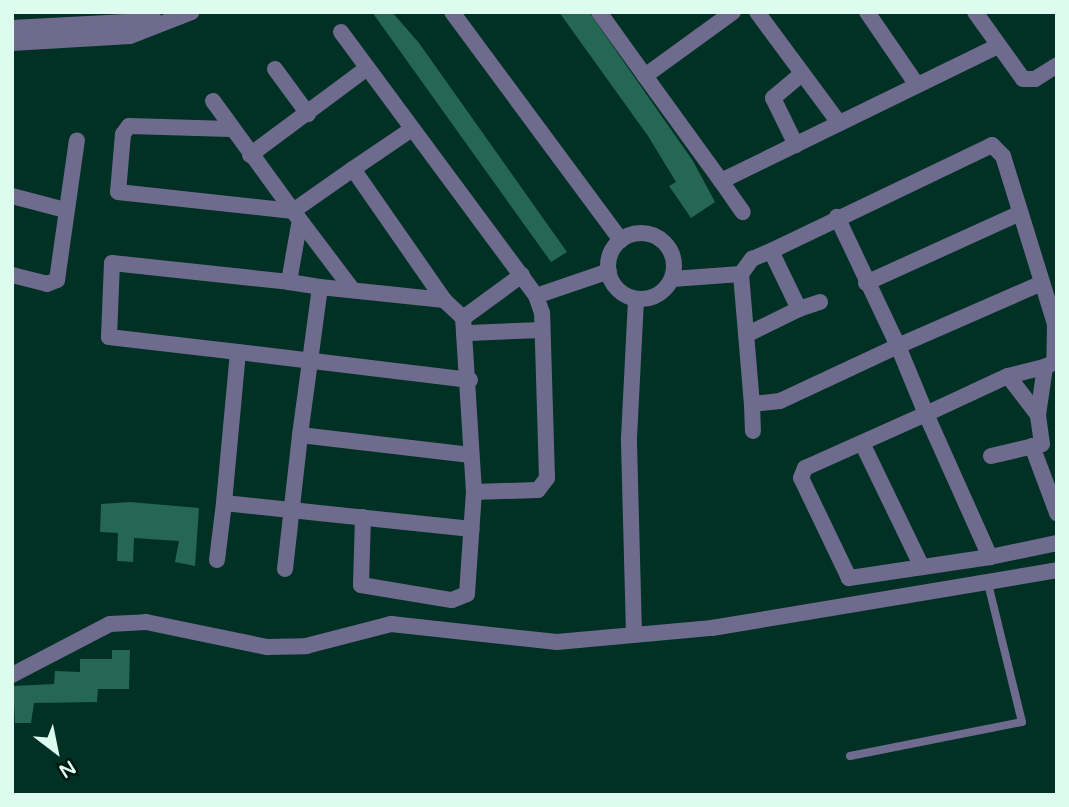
<!DOCTYPE html>
<html>
<head>
<meta charset="utf-8">
<style>
	body { margin:0 }
	#map { position:relative; width:1069px; height:807px; overflow:hidden; background:#003124; font-family:"Varela Round",sans-serif }
	div>[style] { position:absolute }
	.building>* { inset:0; background:#256752 }
	.lane>* { height:8px; margin:-4px; padding:0 4px; transform-origin:4px; border-radius:4px; background:#6f6b8f }
	.street>* { height:16px; margin:-8px; padding:0 8px; transform-origin:8px; border-radius:8px; background:#6f6b8f }
	.street>.ring { margin:-8px; padding:0; box-sizing:content-box; background:none; border:16px solid #6f6b8f; border-radius:50% }
	span { translate:-50% -50%; white-space:nowrap; text-align:center; line-height:1.15; -webkit-text-stroke:7px #00160f; paint-order:stroke }
	.frame { position:absolute; inset:0; border:14px solid #ddfbef; pointer-events:none }
	.north { position:absolute; left:21px; top:716px; width:70px; height:70px; -webkit-text-stroke:5px #00160f; paint-order:stroke; rotate:148deg; font-size:19px; font-weight:700; line-height:28px; text-align:center; color:#ddfbef }
	.north::after { content:''; display:block; margin:auto; width:24px; height:32px; background:#ddfbef; clip-path:polygon(50% 0,100% 100%,50% 72%,0 100%) }
</style>
</head>
<body>
<div id="map">
	<div class="building">
		<div style="clip-path:polygon(372px 12px,392px 12px,419px 43px,567px 252px,551px 262px)"></div>
		<div style="clip-path:polygon(559px 12px,589px 12px,693px 161px,715px 202px,691px 218px,669px 186px,676px 182px,648px 136px)"></div>
		<div style="clip-path:polygon(130px 502px,199px 508px,195px 566px,175px 562px,179px 541px,134px 538px,133px 562px,117px 561px,118px 533px,100px 532px,101px 504px)"></div>
		<div style="clip-path:polygon(112px 650px,130px 650px,129px 689px,98px 689px,97px 702px,34px 703px,31px 723px,15px 723px,13px 686px,54px 684px,55px 671px,80px 672px,80px 659px,112px 659px)"></div>
	</div>
	<div class="lane">
		<div style="left:850px;top:756px;width:175px;rotate:-11.2deg"></div>
		<div style="left:1022px;top:722px;width:142px;rotate:-103.8deg"></div>
	</div>
	<div class="street">
		<div style="left:452px;top:12px;width:284px;rotate:53.5deg"></div>
		<div style="left:599px;top:12px;width:79px;rotate:54.3deg"></div>
		<div style="left:733px;top:12px;width:109px;rotate:144deg"></div>
		<div style="left:645px;top:76px;width:130px;rotate:54.1deg"></div>
		<div style="left:721px;top:181px;width:308px;rotate:-26deg"></div>
		<div style="left:757px;top:12px;width:138px;rotate:53.5deg"></div>
		<div style="left:867px;top:12px;width:88px;rotate:55.6deg"></div>
		<div style="left:975px;top:12px;width:82px;rotate:54.4deg"></div>
		<div style="left:1023px;top:79px;width:12px"></div>
		<div style="left:1035px;top:79px;width:26px;rotate:-32deg"></div>
		<div style="left:12px;top:28px;width:114px;rotate:-3deg"></div>
		<div style="left:126px;top:22px;width:29px;rotate:-20deg"></div>
		<div style="left:341px;top:32px;width:328px;rotate:53.5deg"></div>
		<div style="left:536px;top:296px;width:77px;rotate:-18.9deg"></div>
		<div style="left:12px;top:43px;width:118px;rotate:-3.4deg"></div>
		<div style="left:130px;top:36px;width:66px;rotate:-21.2deg"></div>
		<div style="left:275px;top:69px;width:56px;rotate:53.7deg"></div>
		<div style="left:213px;top:101px;width:136px;rotate:54deg"></div>
		<div style="left:230px;top:129px;width:101px;rotate:-178.3deg"></div>
		<div style="left:129px;top:126px;width:10px;rotate:127deg"></div>
		<div style="left:123px;top:134px;width:58px;rotate:94.9deg"></div>
		<div style="left:118px;top:192px;width:176px;rotate:6.2deg"></div>
		<div style="left:409px;top:131px;width:68px;rotate:145.8deg"></div>
		<div style="left:353px;top:169px;width:160px;rotate:55.2deg"></div>
		<div style="left:796px;top:145px;width:52px;rotate:-116.1deg"></div>
		<div style="left:773px;top:98px;width:38px;rotate:-40deg"></div>
		<div style="left:250px;top:155px;width:144px;rotate:-36.6deg"></div>
		<div style="left:721px;top:181px;width:38px;rotate:55deg"></div>
		<div style="left:12px;top:196px;width:55px;rotate:14.8deg"></div>
		<div style="left:299px;top:225px;width:58px;rotate:100deg"></div>
		<div style="left:289px;top:282px;width:31px;rotate:9deg"></div>
		<div class="ring" style="left:608px;top:233px;width:50px;height:50px"></div>
		<div style="left:741px;top:274px;width:130px;rotate:85.2deg"></div>
		<div style="left:752px;top:404px;width:28px;rotate:-6deg"></div>
		<div style="left:780px;top:401px;width:130px;rotate:-25deg"></div>
		<div style="left:898px;top:346px;width:143px;rotate:-115.3deg"></div>
		<div style="left:12px;top:275px;width:36px;rotate:14deg"></div>
		<div style="left:47px;top:284px;width:11px;rotate:-22deg"></div>
		<div style="left:57px;top:280px;width:141px;rotate:-81.9deg"></div>
		<div style="left:672px;top:279px;width:69px;rotate:-4.1deg"></div>
		<div style="left:741px;top:274px;width:19px;rotate:-54deg"></div>
		<div style="left:752px;top:259px;width:21px;rotate:-23deg"></div>
		<div style="left:866px;top:283px;width:169px;rotate:-24.4deg"></div>
		<div style="left:1042px;top:283px;width:157px;rotate:156.4deg"></div>
		<div style="left:898px;top:346px;width:74px;rotate:67.6deg"></div>
		<div style="left:926px;top:414px;width:157px;rotate:65.9deg"></div>
		<div style="left:990px;top:557px;width:143px;rotate:171.5deg"></div>
		<div style="left:849px;top:578px;width:111px;rotate:-115.6deg"></div>
		<div style="left:801px;top:478px;width:11px;rotate:-68deg"></div>
		<div style="left:805px;top:468px;width:133px;rotate:-24.1deg"></div>
		<div style="left:926px;top:414px;width:90px;rotate:-24.9deg"></div>
		<div style="left:1008px;top:376px;width:38px;rotate:-14deg"></div>
		<div style="left:352px;top:289px;width:98px;rotate:-127.1deg"></div>
		<div style="left:293px;top:211px;width:73px;rotate:-35deg"></div>
		<div style="left:820px;top:302px;width:22px;rotate:162deg"></div>
		<div style="left:799px;top:309px;width:64px;rotate:-115.8deg"></div>
		<div style="left:771px;top:251px;width:245px;rotate:-25.6deg"></div>
		<div style="left:992px;top:145px;width:16px;rotate:45deg"></div>
		<div style="left:1003px;top:156px;width:176px;rotate:72.8deg"></div>
		<div style="left:1055px;top:324px;width:39px;rotate:91deg"></div>
		<div style="left:469px;top:333px;width:73px;rotate:-2.4deg"></div>
		<div style="left:750px;top:333px;width:55px;rotate:-26.1deg"></div>
		<div style="left:238px;top:352px;width:130px;rotate:-173.4deg"></div>
		<div style="left:109px;top:337px;width:74px;rotate:-87.7deg"></div>
		<div style="left:112px;top:263px;width:178px;rotate:6.1deg"></div>
		<div style="left:1008px;top:376px;width:49px;rotate:52.4deg"></div>
		<div style="left:470px;top:380px;width:234px;rotate:-173.1deg"></div>
		<div style="left:238px;top:352px;width:152px;rotate:95.3deg"></div>
		<div style="left:224px;top:503px;width:249px;rotate:6deg"></div>
		<div style="left:752px;top:404px;width:27px;rotate:88deg"></div>
		<div style="left:300px;top:435px;width:149px;rotate:-82.3deg"></div>
		<div style="left:320px;top:287px;width:125px;rotate:6deg"></div>
		<div style="left:444px;top:300px;width:26px;rotate:43deg"></div>
		<div style="left:862px;top:443px;width:138px;rotate:64.2deg"></div>
		<div style="left:1032px;top:446px;width:72px;rotate:69.5deg"></div>
		<div style="left:991px;top:456px;width:52px;rotate:-13.2deg"></div>
		<div style="left:1042px;top:444px;width:29px;rotate:-98deg"></div>
		<div style="left:1038px;top:415px;width:49px;rotate:-81.7deg"></div>
		<div style="left:1045px;top:367px;width:7px;rotate:-27deg"></div>
		<div style="left:474px;top:492px;width:64px;rotate:-1.8deg"></div>
		<div style="left:538px;top:490px;width:15px;rotate:-53deg"></div>
		<div style="left:547px;top:478px;width:165px;rotate:-91.7deg"></div>
		<div style="left:542px;top:313px;width:18px;rotate:-109deg"></div>
		<div style="left:363px;top:517px;width:68px;rotate:91.7deg"></div>
		<div style="left:361px;top:585px;width:92px;rotate:9.4deg"></div>
		<div style="left:452px;top:600px;width:16px;rotate:-22deg"></div>
		<div style="left:467px;top:594px;width:102px;rotate:-86.1deg"></div>
		<div style="left:474px;top:492px;width:174px;rotate:-93.6deg"></div>
		<div style="left:463px;top:318px;width:73px;rotate:-36.1deg"></div>
		<div style="left:990px;top:557px;width:68px;rotate:-11.8deg"></div>
		<div style="left:217px;top:560px;width:57px;rotate:-83deg"></div>
		<div style="left:285px;top:569px;width:135px;rotate:-83.6deg"></div>
		<div style="left:300px;top:435px;width:172px;rotate:6.7deg"></div>
		<div style="left:634px;top:634px;width:196px;rotate:-91.5deg"></div>
		<div style="left:629px;top:438px;width:139px;rotate:-87.1deg"></div>
		<div style="left:12px;top:675px;width:110px;rotate:-27.5deg"></div>
		<div style="left:110px;top:624px;width:36px;rotate:-3deg"></div>
		<div style="left:146px;top:622px;width:124px;rotate:11.7deg"></div>
		<div style="left:267px;top:647px;width:39px;rotate:-1deg"></div>
		<div style="left:306px;top:646px;width:88px;rotate:-14.5deg"></div>
		<div style="left:391px;top:624px;width:167px;rotate:6.2deg"></div>
		<div style="left:557px;top:642px;width:156px;rotate:-5.2deg"></div>
		<div style="left:712px;top:628px;width:350px;rotate:-9.5deg"></div>
	</div>
	<div class="frame"></div>
	<div class="north">N</div>
</div>
</body>
</html>
